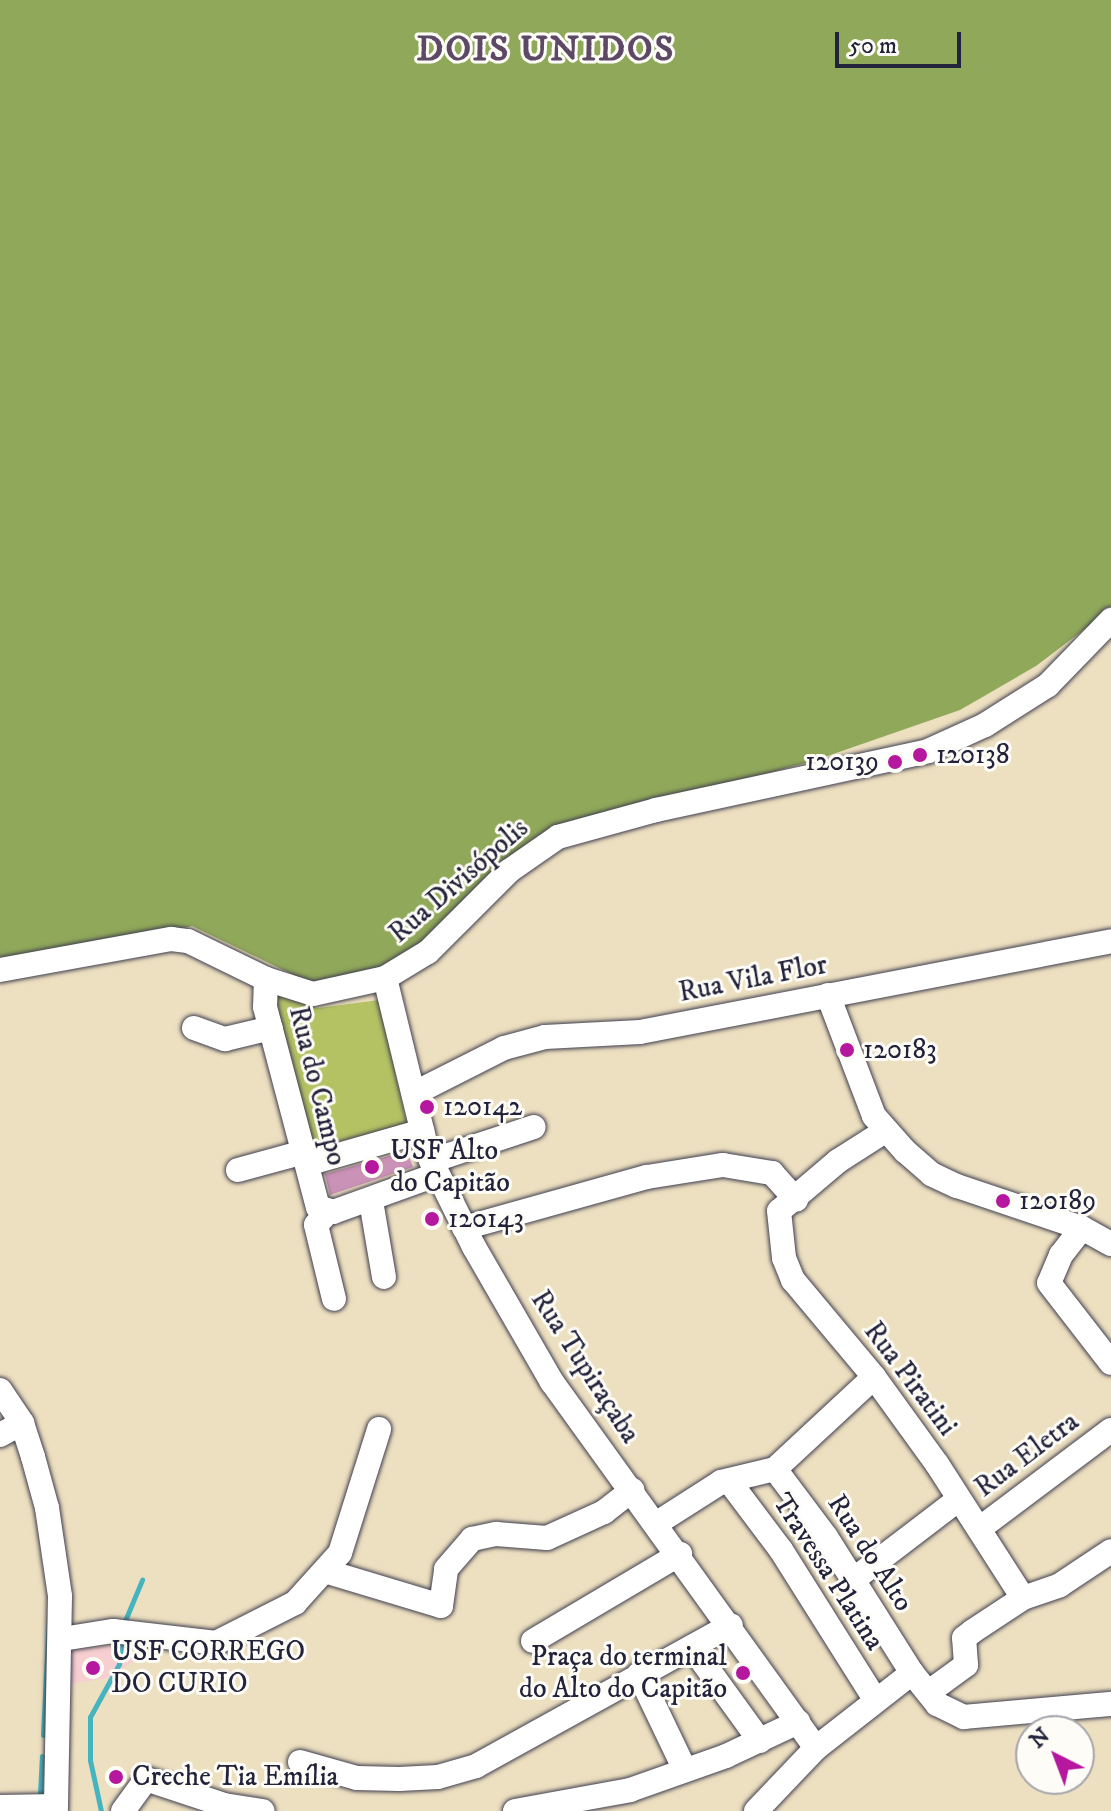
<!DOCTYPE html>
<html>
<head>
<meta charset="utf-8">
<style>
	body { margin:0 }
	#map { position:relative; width:1111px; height:1811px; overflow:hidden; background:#ede0c0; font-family:"IM FELL DW Pica",serif }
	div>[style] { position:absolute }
	.built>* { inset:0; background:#f7cfd0 }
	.green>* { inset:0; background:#b5c264 }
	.forest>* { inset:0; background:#90a85a }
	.stream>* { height:5px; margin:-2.5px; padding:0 2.5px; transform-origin:2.5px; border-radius:2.5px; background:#46b4bf }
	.building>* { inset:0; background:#ca92b6 }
	.roads { filter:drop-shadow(0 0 2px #403e4f) drop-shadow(0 0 2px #403e4f) }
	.minor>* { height:24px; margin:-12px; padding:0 12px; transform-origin:12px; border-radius:12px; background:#fff }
	.dots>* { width:22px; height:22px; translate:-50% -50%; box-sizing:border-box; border:4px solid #fdfcf7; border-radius:50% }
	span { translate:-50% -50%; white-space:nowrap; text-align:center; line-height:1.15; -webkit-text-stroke:6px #fdfcf7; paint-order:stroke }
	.poi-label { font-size:28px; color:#22223b }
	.left { translate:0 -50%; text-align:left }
	.right { translate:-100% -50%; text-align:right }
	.street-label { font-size:28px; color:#22223b }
	.district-label { font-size:36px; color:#5d4966; font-weight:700; letter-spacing:2px }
	.north { position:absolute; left:1015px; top:1715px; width:80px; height:80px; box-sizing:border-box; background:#fdfcf7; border:2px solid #a5a5ac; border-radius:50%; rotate:318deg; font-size:22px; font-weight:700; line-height:32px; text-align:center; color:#22223b }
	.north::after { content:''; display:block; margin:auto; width:28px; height:36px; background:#b5179e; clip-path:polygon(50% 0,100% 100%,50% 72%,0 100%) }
	.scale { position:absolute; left:835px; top:32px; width:126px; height:36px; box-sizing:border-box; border:4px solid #22223b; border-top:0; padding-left:10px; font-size:24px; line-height:28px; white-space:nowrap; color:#22223b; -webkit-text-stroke:6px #fdfcf7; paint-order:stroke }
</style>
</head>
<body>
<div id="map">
	<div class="built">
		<div style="clip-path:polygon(118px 1645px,137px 1659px,108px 1678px,65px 1685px,64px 1650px)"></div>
	</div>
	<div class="green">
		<div style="clip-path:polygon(276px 988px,318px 1008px,379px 1000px,407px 1124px,312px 1149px,275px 1023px)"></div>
	</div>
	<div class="forest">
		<div style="clip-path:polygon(0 0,1111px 0,1111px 609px,1036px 666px,960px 710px,816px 760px,543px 834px,408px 972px,327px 991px,192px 926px,0 971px)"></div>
	</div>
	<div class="stream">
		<div style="left:124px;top:1623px;width:47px;rotate:-67.3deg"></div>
		<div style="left:43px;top:1735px;width:120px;rotate:-87.1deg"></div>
		<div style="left:40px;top:1793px;width:37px;rotate:-87deg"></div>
		<div style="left:101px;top:1811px;width:52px;rotate:-102.2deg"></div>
		<div style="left:90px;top:1760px;width:43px;rotate:-90deg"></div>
		<div style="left:90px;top:1717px;width:60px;rotate:-61.3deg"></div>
		<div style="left:119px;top:1664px;width:19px;rotate:-84deg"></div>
	</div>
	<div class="building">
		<div style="clip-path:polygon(407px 1151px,413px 1167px,330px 1195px,325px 1174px)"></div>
	</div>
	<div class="roads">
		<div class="minor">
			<div style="left:0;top:970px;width:174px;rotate:-10.3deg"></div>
			<div style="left:171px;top:939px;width:17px;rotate:7deg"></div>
			<div style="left:188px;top:941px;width:87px;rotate:26deg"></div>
			<div style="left:266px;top:979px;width:49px;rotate:17.7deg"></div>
			<div style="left:313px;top:994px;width:74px;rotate:-12.5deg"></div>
			<div style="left:385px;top:978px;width:50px;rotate:-31.2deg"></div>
			<div style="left:428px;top:952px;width:115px;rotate:-45deg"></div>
			<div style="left:509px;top:871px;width:60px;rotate:-34.8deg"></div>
			<div style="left:558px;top:837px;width:102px;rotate:-15.4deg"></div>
			<div style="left:656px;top:810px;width:278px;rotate:-12.2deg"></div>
			<div style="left:928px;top:751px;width:63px;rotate:-24.5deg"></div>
			<div style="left:985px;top:725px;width:75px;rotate:-32.4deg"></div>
			<div style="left:1048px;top:685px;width:91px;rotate:-45.9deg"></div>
			<div style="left:385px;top:978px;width:181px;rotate:76.3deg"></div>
			<div style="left:428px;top:1154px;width:104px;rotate:63.7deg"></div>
			<div style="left:474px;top:1247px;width:156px;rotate:60deg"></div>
			<div style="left:552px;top:1382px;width:451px;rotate:54.2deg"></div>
			<div style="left:266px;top:979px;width:28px;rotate:92deg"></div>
			<div style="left:265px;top:1007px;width:207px;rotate:75.2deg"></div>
			<div style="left:318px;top:1207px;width:16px;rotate:18deg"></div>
			<div style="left:333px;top:1212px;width:109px;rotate:-19.8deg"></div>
			<div style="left:828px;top:995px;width:129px;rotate:69.2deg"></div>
			<div style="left:874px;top:1116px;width:47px;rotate:48.5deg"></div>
			<div style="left:905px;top:1151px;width:35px;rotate:41deg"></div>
			<div style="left:931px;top:1174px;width:29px;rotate:25deg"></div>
			<div style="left:957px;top:1186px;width:132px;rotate:18.6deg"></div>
			<div style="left:1082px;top:1228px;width:33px;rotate:29deg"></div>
			<div style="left:194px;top:1028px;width:33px;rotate:20deg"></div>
			<div style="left:225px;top:1039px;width:47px;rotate:-13.4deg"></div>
			<div style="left:415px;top:1093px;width:100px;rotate:-26.8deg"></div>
			<div style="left:504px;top:1048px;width:42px;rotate:-15deg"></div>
			<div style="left:545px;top:1037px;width:95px;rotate:-3deg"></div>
			<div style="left:640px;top:1032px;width:480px;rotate:-10.9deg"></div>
			<div style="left:885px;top:1131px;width:56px;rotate:147.4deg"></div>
			<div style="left:838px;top:1161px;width:77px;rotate:139.7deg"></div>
			<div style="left:779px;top:1211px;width:47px;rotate:83.9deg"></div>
			<div style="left:784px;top:1258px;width:24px;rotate:68deg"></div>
			<div style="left:793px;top:1280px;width:126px;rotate:50.1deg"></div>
			<div style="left:874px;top:1377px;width:107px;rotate:54.1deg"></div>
			<div style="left:937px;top:1464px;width:159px;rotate:57.3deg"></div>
			<div style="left:431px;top:1161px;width:108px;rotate:-18.3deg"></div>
			<div style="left:307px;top:1164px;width:120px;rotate:-16deg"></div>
			<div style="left:238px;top:1170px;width:68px;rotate:-15.3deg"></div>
			<div style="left:371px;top:1201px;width:77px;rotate:80.3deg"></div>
			<div style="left:327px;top:1213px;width:16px;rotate:133deg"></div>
			<div style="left:316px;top:1225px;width:76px;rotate:76.3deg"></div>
			<div style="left:464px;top:1228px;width:190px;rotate:-15.6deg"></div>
			<div style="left:647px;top:1177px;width:77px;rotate:-9deg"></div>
			<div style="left:723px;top:1165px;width:50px;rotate:9.3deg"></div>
			<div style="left:772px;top:1173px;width:36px;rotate:48deg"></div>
			<div style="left:1082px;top:1228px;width:34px;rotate:128deg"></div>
			<div style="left:1061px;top:1255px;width:30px;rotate:113deg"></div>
			<div style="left:1049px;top:1283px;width:101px;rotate:52.2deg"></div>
			<div style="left:0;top:1390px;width:40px;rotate:56deg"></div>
			<div style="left:22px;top:1423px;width:36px;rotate:72deg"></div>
			<div style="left:33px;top:1457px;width:53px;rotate:74.6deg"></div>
			<div style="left:47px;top:1508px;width:89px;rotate:81.6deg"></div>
			<div style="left:60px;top:1596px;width:215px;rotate:91.1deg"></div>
			<div style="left:0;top:1435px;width:25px;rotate:-29deg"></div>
			<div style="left:775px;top:1469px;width:85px;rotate:53.1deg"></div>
			<div style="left:826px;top:1537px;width:161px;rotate:57.7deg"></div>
			<div style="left:729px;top:1481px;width:86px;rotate:53deg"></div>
			<div style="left:781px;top:1550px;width:176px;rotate:57.8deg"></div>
			<div style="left:657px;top:1523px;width:76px;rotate:-32.6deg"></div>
			<div style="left:721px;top:1482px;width:56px;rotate:-13.5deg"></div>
			<div style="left:775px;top:1469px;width:135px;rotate:-42.9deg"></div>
			<div style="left:979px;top:1529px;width:165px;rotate:-36.9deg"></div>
			<div style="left:328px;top:1572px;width:118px;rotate:16.7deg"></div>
			<div style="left:441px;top:1606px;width:37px;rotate:-82deg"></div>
			<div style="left:446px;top:1569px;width:40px;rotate:-49deg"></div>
			<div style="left:472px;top:1539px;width:25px;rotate:-12deg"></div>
			<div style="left:496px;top:1534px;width:51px;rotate:4.5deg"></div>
			<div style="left:547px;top:1538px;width:63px;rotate:-24.5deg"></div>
			<div style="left:604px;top:1512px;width:36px;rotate:-38deg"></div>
			<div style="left:853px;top:1580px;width:133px;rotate:-37.4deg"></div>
			<div style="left:62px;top:1639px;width:52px;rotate:-8.9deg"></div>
			<div style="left:113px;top:1631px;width:104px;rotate:6.6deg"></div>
			<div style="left:216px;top:1643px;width:89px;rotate:-26.9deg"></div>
			<div style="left:295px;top:1603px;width:67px;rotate:-48deg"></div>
			<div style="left:340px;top:1553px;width:130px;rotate:-72.5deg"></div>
			<div style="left:533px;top:1641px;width:171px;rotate:-30.6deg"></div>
			<div style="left:692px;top:1647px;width:116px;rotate:54.1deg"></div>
			<div style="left:639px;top:1674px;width:106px;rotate:64.4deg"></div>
			<div style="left:929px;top:1692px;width:46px;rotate:-36.1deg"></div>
			<div style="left:966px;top:1665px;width:27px;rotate:-94deg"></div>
			<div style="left:964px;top:1638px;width:11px;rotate:-38deg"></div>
			<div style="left:973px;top:1631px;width:60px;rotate:-33.4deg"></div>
			<div style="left:1023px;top:1598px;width:39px;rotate:-19deg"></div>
			<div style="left:1060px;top:1585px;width:61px;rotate:-33.7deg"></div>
			<div style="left:300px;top:1762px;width:59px;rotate:15.7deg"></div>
			<div style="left:357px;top:1778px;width:42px;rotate:1.4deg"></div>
			<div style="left:399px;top:1779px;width:39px;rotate:-3deg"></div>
			<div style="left:438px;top:1777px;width:40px;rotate:-16deg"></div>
			<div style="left:476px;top:1766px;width:291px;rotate:-28.9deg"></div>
			<div style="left:0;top:1807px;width:56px;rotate:-1deg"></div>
			<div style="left:123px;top:1811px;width:39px;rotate:-54deg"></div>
			<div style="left:146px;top:1779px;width:82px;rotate:18.4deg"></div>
			<div style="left:224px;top:1805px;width:39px;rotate:9deg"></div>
			<div style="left:515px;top:1811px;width:117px;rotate:-10.3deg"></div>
			<div style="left:630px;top:1790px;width:102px;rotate:-19.5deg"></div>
			<div style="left:726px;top:1756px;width:80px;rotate:-25.3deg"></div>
			<div style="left:756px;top:1811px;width:87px;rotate:-46.4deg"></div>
			<div style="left:816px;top:1748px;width:122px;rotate:-38deg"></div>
			<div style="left:912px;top:1673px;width:40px;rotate:51deg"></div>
			<div style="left:937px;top:1704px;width:30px;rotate:26deg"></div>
			<div style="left:964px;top:1717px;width:148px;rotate:-5.1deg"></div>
		</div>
	</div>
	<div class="dots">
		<div style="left:920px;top:755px;background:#b5179e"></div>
		<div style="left:895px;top:762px;background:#b5179e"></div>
		<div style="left:847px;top:1050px;background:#b5179e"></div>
		<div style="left:427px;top:1107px;background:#b5179e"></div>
		<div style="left:372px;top:1167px;background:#b5179e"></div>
		<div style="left:1003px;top:1201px;background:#b5179e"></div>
		<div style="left:432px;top:1219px;background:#b5179e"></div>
		<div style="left:93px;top:1668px;background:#b5179e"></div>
		<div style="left:743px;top:1673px;background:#b5179e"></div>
		<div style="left:116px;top:1777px;background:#b5179e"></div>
	</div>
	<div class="poi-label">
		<span class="left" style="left:936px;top:755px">120138</span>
		<span class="right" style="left:879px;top:762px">120139</span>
		<span class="left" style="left:863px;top:1050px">120183</span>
		<span class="left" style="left:443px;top:1107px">120142</span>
		<span class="left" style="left:390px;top:1167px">USF Alto<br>do Capitão</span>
		<span class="left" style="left:1019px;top:1201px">120189</span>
		<span class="left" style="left:448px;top:1219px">120143</span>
		<span class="left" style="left:111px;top:1668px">USF CORREGO<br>DO CURIO</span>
		<span class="right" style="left:727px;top:1673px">Praça do terminal<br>do Alto do Capitão</span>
		<span class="left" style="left:132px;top:1777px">Creche Tia Emília</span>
	</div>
	<div class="street-label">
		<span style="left:459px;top:881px;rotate:-41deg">Rua Divisópolis</span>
		<span style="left:753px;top:979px;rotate:-11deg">Rua Vila Flor</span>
		<span style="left:317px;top:1086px;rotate:76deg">Rua do Campo</span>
		<span style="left:585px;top:1367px;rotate:57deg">Rua Tupiraçaba</span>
		<span style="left:910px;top:1379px;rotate:53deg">Rua Piratini</span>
		<span style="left:1027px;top:1455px;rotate:-37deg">Rua Eletra</span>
		<span style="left:870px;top:1553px;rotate:57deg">Rua do Alto</span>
		<span style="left:828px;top:1572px;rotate:57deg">Travessa Platina</span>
	</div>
	<div class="district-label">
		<span style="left:546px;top:50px">DOIS UNIDOS</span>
	</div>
	<div class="north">N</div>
	<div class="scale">50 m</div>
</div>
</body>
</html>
